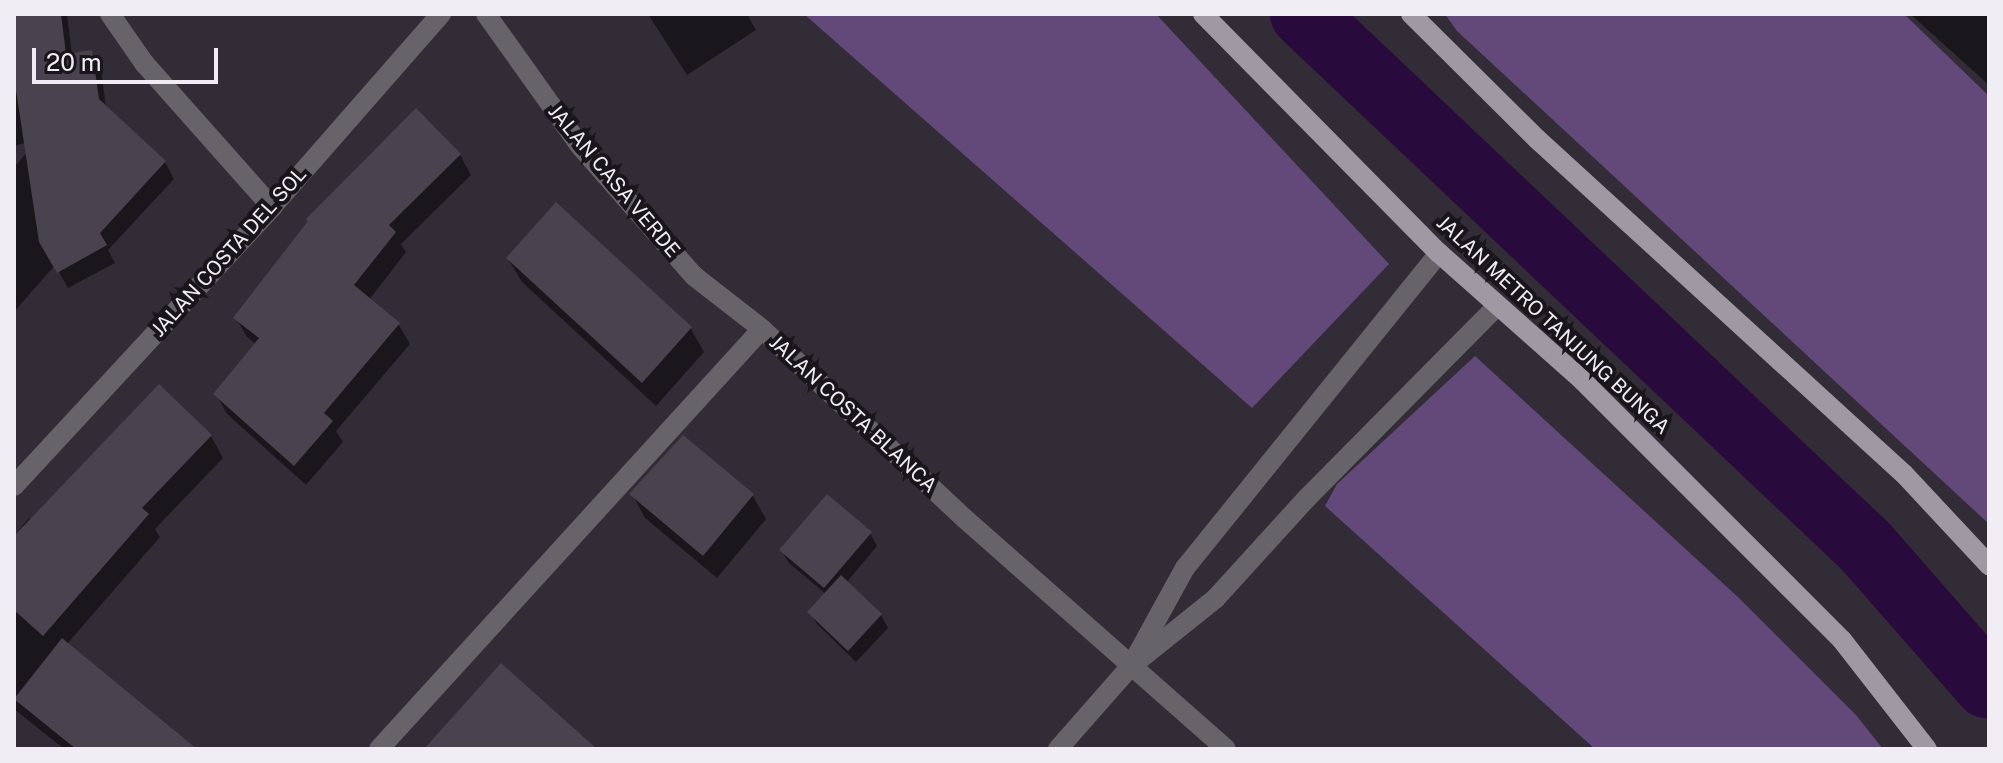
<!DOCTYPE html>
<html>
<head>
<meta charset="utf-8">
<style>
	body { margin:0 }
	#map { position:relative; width:2003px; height:763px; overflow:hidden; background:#312c36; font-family:"Public Sans",sans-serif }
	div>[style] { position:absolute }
	.green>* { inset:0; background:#63497a }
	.shadow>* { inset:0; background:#0007 }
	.canal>* { height:66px; margin:-33px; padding:0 33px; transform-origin:33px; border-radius:33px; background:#280b3c }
	.building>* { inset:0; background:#48434e }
	.minor>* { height:20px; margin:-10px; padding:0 10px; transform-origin:10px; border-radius:10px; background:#676469 }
	.major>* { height:20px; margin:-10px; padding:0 10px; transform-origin:10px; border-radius:10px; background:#9e99a3 }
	span { translate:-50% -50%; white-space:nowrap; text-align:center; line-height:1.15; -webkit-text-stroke:8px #18161a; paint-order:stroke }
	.street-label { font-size:20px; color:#f0edf4 }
	.frame { position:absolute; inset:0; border:16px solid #f0edf4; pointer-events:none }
	.scale { position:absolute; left:32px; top:48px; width:186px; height:36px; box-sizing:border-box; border:4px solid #f0edf4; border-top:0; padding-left:10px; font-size:24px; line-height:28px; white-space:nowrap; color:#f0edf4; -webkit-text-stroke:6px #18161a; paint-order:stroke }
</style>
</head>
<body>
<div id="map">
	<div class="green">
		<div style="clip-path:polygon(804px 14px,1156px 14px,1389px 264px,1252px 408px)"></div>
		<div style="clip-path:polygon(1445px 14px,1904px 14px,1989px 96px,1989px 524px,1457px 31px)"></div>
		<div style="clip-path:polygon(1475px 356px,1739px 598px,1856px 715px,1883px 749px,1595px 749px,1325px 506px,1337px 484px)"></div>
	</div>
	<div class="shadow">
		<div style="clip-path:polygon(14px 14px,67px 14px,72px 55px,91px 52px,101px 69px,106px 108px,165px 162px,174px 179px,108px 250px,115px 263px,68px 288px,55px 265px,14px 312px,14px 167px,39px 139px,14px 146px)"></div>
		<div style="clip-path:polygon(648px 14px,747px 14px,756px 30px,687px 75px)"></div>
		<div style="clip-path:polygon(1910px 14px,1989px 14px,1989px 85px)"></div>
		<div style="clip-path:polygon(460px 155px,471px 175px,401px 244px,406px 252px,369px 300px,399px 325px,410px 344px,336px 431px,343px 442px,306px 485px,227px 414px,216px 394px,256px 344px,247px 337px,236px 318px)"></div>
		<div style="clip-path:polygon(557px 205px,691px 329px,704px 352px,656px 406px,522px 282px,508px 259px)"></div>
		<div style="clip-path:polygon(211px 436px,223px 458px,155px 529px,160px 537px,67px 644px,194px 749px,64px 749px,14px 709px,14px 536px,29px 518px,32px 520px)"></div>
		<div style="clip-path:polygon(632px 494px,753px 496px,766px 519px,717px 578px,645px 518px)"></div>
		<div style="clip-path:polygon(870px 533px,877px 546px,846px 583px,881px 615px,888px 628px,856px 662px,817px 624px,809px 612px,826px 594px,789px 563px,781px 550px)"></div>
	</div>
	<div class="canal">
		<div style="left:1303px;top:14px;width:775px;rotate:43.43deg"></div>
		<div style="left:1866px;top:547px;width:184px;rotate:48.8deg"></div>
	</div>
	<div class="building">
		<div style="clip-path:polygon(14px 14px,61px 14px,66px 54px,92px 50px,99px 99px,166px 161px,100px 233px,107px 245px,57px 273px,39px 242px,14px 77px)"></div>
		<div style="clip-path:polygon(416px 108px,461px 154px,389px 225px,396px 232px,354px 285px,400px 323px,324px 413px,333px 421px,294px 466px,213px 394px,259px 338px,233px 318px,308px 221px,306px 219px)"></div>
		<div style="clip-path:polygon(556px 202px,692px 327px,642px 383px,506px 258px)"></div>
		<div style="clip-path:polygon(159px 384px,212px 435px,142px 508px,149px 514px,43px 636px,14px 610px,14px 536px)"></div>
		<div style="clip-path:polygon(683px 435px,754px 494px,703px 556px,629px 494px)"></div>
		<div style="clip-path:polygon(827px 494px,872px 532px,824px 588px,779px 550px)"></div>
		<div style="clip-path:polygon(841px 575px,882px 614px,848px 651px,807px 612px)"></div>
		<div style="clip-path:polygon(62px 638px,197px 749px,76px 749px,14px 699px)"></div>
		<div style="clip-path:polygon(501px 663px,597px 749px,424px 749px)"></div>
	</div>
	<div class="minor">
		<div style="left:110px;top:14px;width:60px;rotate:55.2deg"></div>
		<div style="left:144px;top:63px;width:193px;rotate:48.4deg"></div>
		<div style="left:486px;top:14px;width:163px;rotate:54.5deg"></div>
		<div style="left:581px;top:147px;width:171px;rotate:48.8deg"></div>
		<div style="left:694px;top:276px;width:86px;rotate:37.9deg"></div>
		<div style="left:762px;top:329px;width:277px;rotate:43.1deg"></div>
		<div style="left:964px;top:518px;width:349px;rotate:41.4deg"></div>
		<div style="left:14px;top:486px;width:380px;rotate:-47.2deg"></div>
		<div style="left:272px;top:207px;width:257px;rotate:-48.8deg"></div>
		<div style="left:1136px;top:657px;width:102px;rotate:-61.2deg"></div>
		<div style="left:1185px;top:568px;width:405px;rotate:-51.1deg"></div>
		<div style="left:379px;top:749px;width:568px;rotate:-47.64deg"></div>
		<div style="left:1058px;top:749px;width:109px;rotate:-48.7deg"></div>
		<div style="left:1130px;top:667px;width:109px;rotate:-38.7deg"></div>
		<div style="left:1215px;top:599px;width:135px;rotate:-47.7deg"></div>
		<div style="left:1306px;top:499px;width:272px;rotate:-45.3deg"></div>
	</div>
	<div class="major">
		<div style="left:1203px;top:14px;width:336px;rotate:45.4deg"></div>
		<div style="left:1439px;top:253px;width:193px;rotate:41.6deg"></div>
		<div style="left:1583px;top:381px;width:366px;rotate:45deg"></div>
		<div style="left:1842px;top:640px;width:138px;rotate:52.1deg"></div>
		<div style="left:1411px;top:14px;width:177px;rotate:44.8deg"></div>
		<div style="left:1537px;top:139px;width:497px;rotate:42.4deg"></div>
		<div style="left:1904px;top:474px;width:125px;rotate:47deg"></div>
	</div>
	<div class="street-label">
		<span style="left:614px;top:181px;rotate:50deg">JALAN CASA VERDE</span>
		<span style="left:229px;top:252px;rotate:-48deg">JALAN COSTA DEL SOL</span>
		<span style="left:1553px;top:325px;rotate:43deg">JALAN METRO TANJUNG BUNGA</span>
		<span style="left:853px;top:414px;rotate:43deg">JALAN COSTA BLANCA</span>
	</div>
	<div class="frame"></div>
	<div class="scale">20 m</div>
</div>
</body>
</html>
